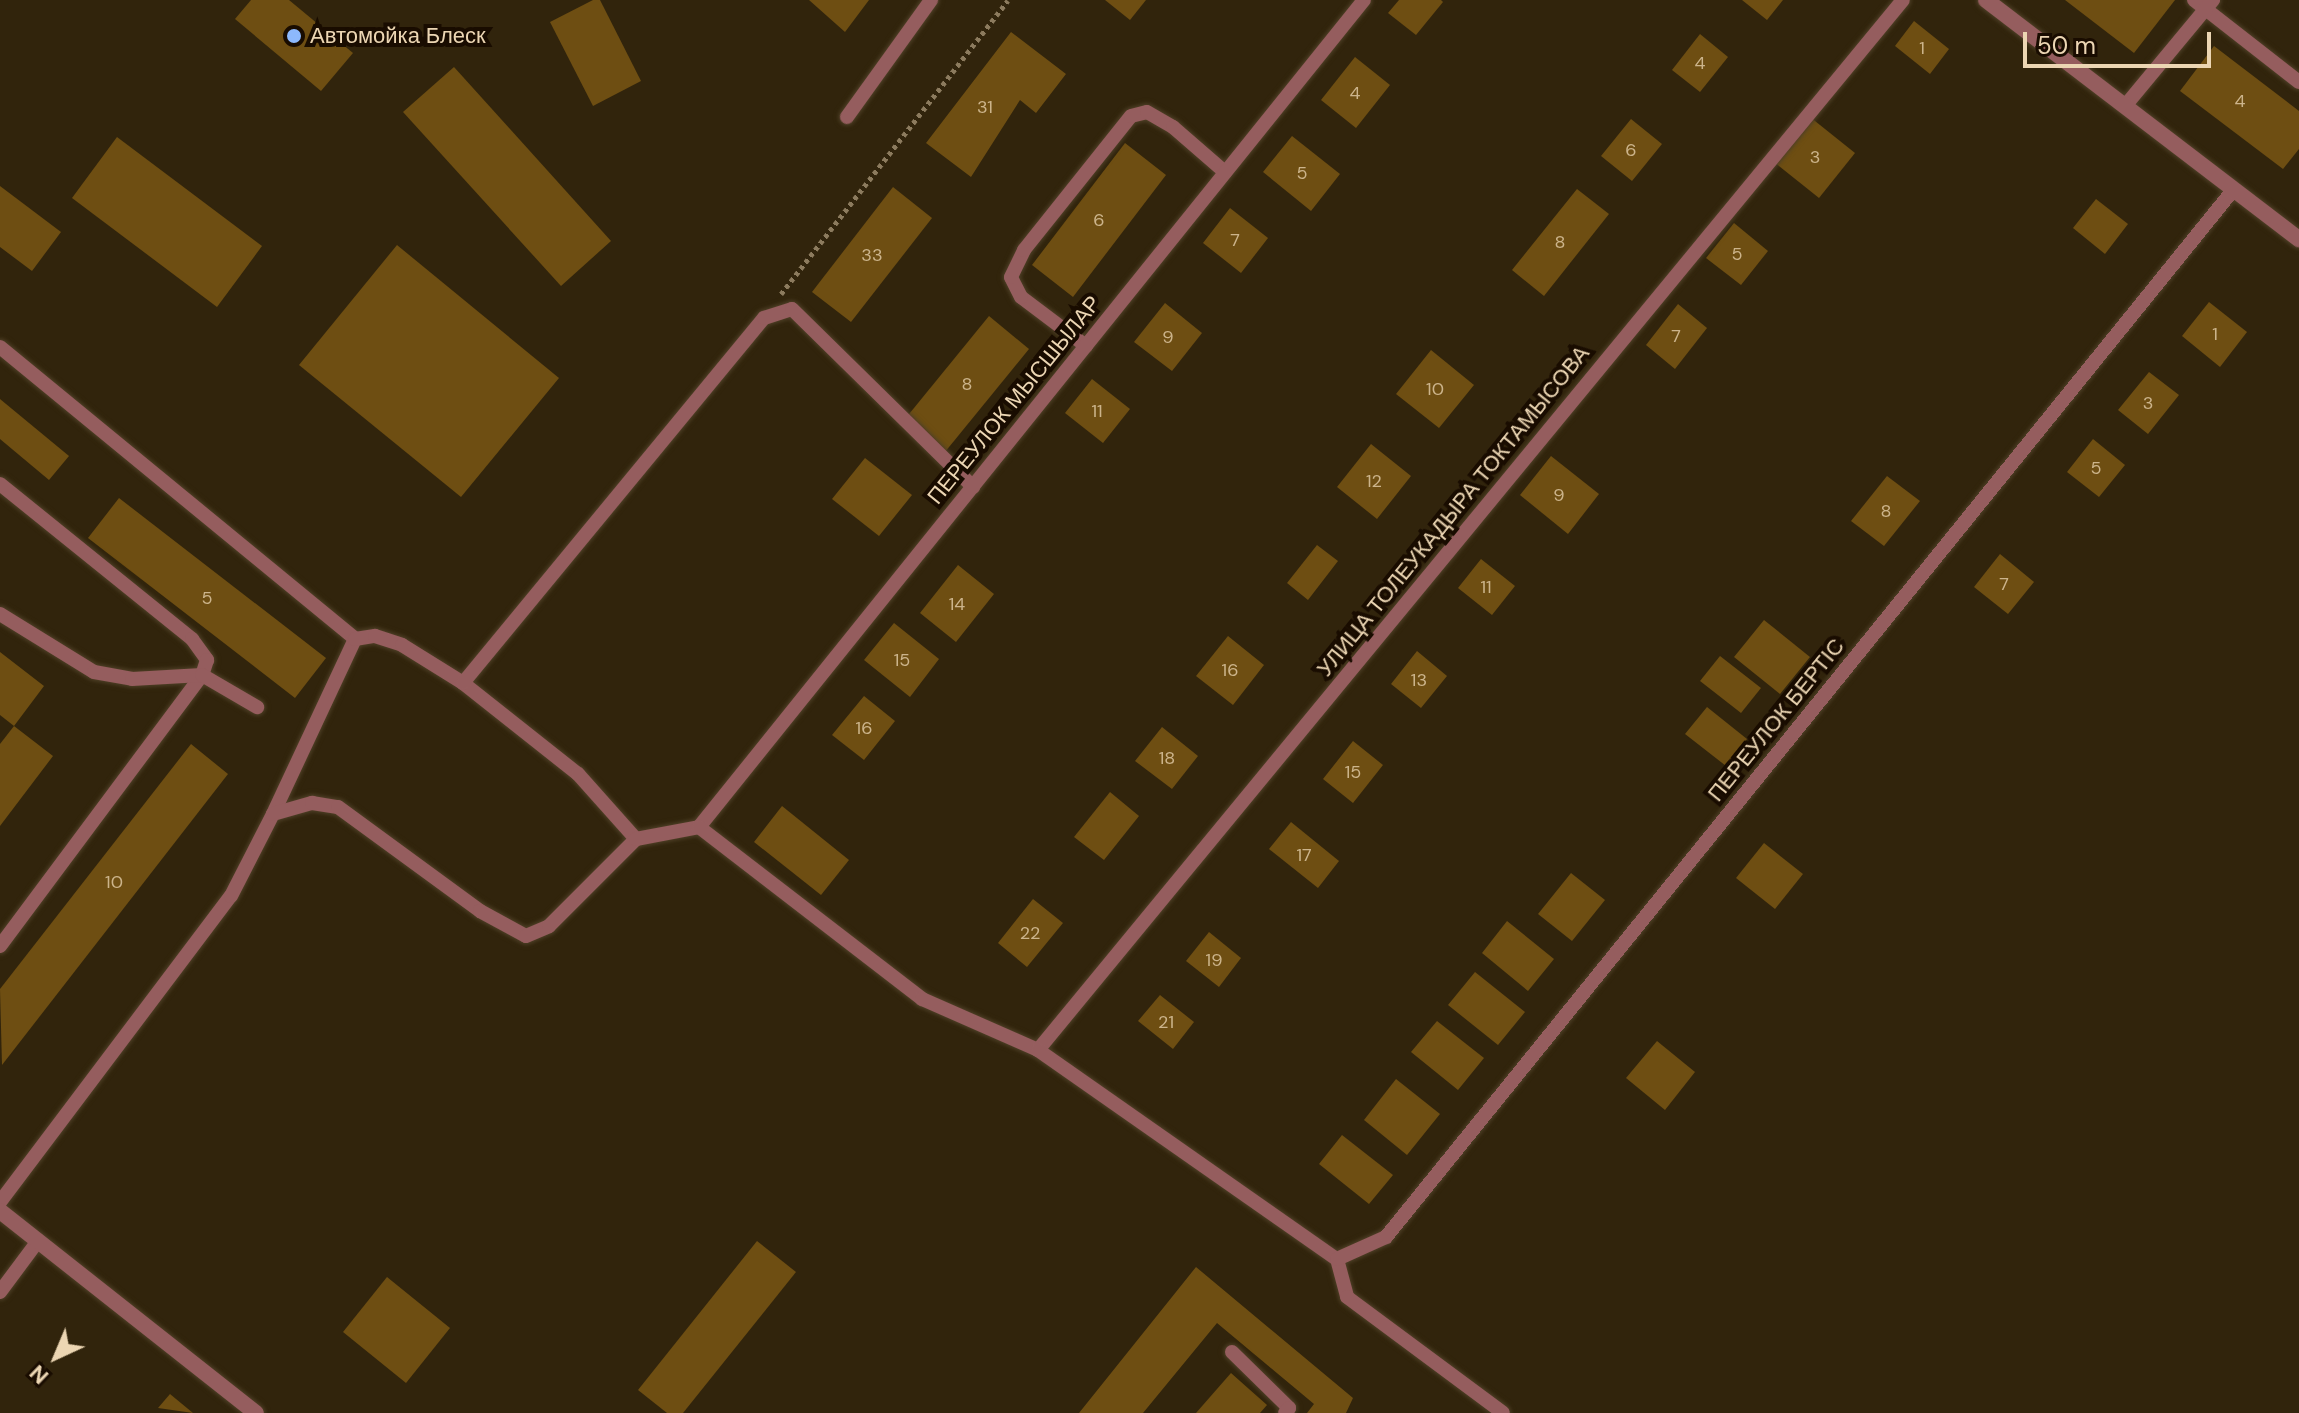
<!DOCTYPE html>
<html>
<head>
<meta charset="utf-8">
<style>
	body { margin:0 }
	#map { position:relative; width:2299px; height:1413px; overflow:hidden; background:#31240c; font-family:"DM Sans",sans-serif }
	div>[style] { position:absolute }
	.building>* { inset:0; background:#6e4e12 }
	.path>* { height:5px; margin-top:-2.5px; transform-origin:0; background:repeating-linear-gradient(90deg,#8c7b5e 0 4px,transparent 0 8px) }
	.roads { filter:drop-shadow(0 0 2px #4f4027) drop-shadow(0 0 2px #4f4027) }
	.service>* { height:14px; margin:-7px; padding:0 7px; transform-origin:7px; border-radius:7px; background:#955d5e }
	.minor>* { height:16px; margin:-8px; padding:0 8px; transform-origin:8px; border-radius:8px; background:#955d5e }
	.dots>* { width:22px; height:22px; translate:-50% -50%; box-sizing:border-box; border:4px solid #190c00; border-radius:50% }
	span { translate:-50% -50%; white-space:nowrap; text-align:center; line-height:1.15; -webkit-text-stroke:8px #190c00; paint-order:stroke }
	.number-label { font-size:18px; color:#ccb48b }
	.number-label span { -webkit-text-stroke-width:0 }
	.poi-label { font-size:22px; color:#ecd6b3 }
	.left { translate:0 -50%; text-align:left }
	.street-label { font-size:22px; color:#ecd6b3 }
	.north { position:absolute; left:16px; top:1317px; width:80px; height:80px; -webkit-text-stroke:6px #190c00; paint-order:stroke; rotate:224deg; font-size:22px; font-weight:700; line-height:32px; text-align:center; color:#ecd6b3 }
	.north::after { content:''; display:block; margin:auto; width:28px; height:36px; background:#ecd6b3; clip-path:polygon(50% 0,100% 100%,50% 72%,0 100%) }
	.scale { position:absolute; left:2023px; top:32px; width:188px; height:36px; box-sizing:border-box; border:4px solid #ecd6b3; border-top:0; padding-left:10px; font-size:24px; line-height:28px; white-space:nowrap; color:#ecd6b3; -webkit-text-stroke:6px #190c00; paint-order:stroke }
</style>
</head>
<body>
<div id="map">
	<div class="building">
		<div style="clip-path:polygon(251px 0,289px 0,353px 53px,321px 91px,235px 19px)"></div>
		<div style="clip-path:polygon(593px 0,600px 0,641px 81px,593px 106px,550px 22px)"></div>
		<div style="clip-path:polygon(809px 0,869px 0,845px 32px)"></div>
		<div style="clip-path:polygon(1105px 0,1146px 0,1130px 20px)"></div>
		<div style="clip-path:polygon(1399px 0,1441px 0,1443px 2px,1416px 35px,1388px 13px)"></div>
		<div style="clip-path:polygon(1742px 0,1783px 0,1767px 20px)"></div>
		<div style="clip-path:polygon(2065px 0,2175px 0,2134px 53px)"></div>
		<div style="clip-path:polygon(1914px 21px,1949px 49px,1930px 74px,1895px 46px)"></div>
		<div style="clip-path:polygon(1011px 32px,1066px 74px,1036px 113px,1020px 100px,971px 177px,926px 143px)"></div>
		<div style="clip-path:polygon(1700px 34px,1728px 57px,1700px 92px,1672px 70px)"></div>
		<div style="clip-path:polygon(2214px 46px,2299px 111px,2299px 149px,2283px 169px,2180px 91px)"></div>
		<div style="clip-path:polygon(1355px 57px,1390px 85px,1356px 128px,1321px 100px)"></div>
		<div style="clip-path:polygon(454px 67px,611px 241px,561px 286px,403px 112px)"></div>
		<div style="clip-path:polygon(1810px 117px,1855px 153px,1819px 198px,1774px 162px)"></div>
		<div style="clip-path:polygon(1631px 119px,1662px 144px,1632px 181px,1601px 156px)"></div>
		<div style="clip-path:polygon(1292px 136px,1340px 174px,1311px 211px,1263px 172px)"></div>
		<div style="clip-path:polygon(117px 137px,262px 246px,217px 307px,72px 198px)"></div>
		<div style="clip-path:polygon(1125px 143px,1166px 175px,1073px 297px,1032px 265px)"></div>
		<div style="clip-path:polygon(0 186px,61px 232px,32px 271px,0 247px)"></div>
		<div style="clip-path:polygon(893px 187px,932px 218px,851px 322px,812px 292px)"></div>
		<div style="clip-path:polygon(1577px 189px,1609px 214px,1544px 296px,1512px 270px)"></div>
		<div style="clip-path:polygon(2096px 199px,2128px 224px,2105px 254px,2073px 228px)"></div>
		<div style="clip-path:polygon(1230px 208px,1268px 238px,1241px 273px,1203px 243px)"></div>
		<div style="clip-path:polygon(1734px 223px,1768px 251px,1741px 285px,1706px 258px)"></div>
		<div style="clip-path:polygon(397px 245px,559px 378px,461px 497px,299px 365px)"></div>
		<div style="clip-path:polygon(2209px 302px,2247px 332px,2220px 367px,2182px 336px)"></div>
		<div style="clip-path:polygon(1165px 303px,1202px 333px,1172px 371px,1134px 342px)"></div>
		<div style="clip-path:polygon(1678px 304px,1707px 328px,1675px 369px,1646px 345px)"></div>
		<div style="clip-path:polygon(989px 316px,1029px 349px,945px 452px,905px 419px)"></div>
		<div style="clip-path:polygon(1431px 350px,1474px 385px,1439px 428px,1396px 394px)"></div>
		<div style="clip-path:polygon(2149px 372px,2179px 395px,2148px 434px,2118px 410px)"></div>
		<div style="clip-path:polygon(1092px 379px,1130px 409px,1103px 443px,1065px 413px)"></div>
		<div style="clip-path:polygon(0 399px,69px 456px,49px 480px,0 439px)"></div>
		<div style="clip-path:polygon(2093px 439px,2125px 465px,2099px 497px,2067px 472px)"></div>
		<div style="clip-path:polygon(1371px 444px,1411px 476px,1377px 519px,1337px 487px)"></div>
		<div style="clip-path:polygon(1551px 456px,1599px 494px,1568px 534px,1520px 495px)"></div>
		<div style="clip-path:polygon(865px 458px,912px 495px,879px 536px,832px 499px)"></div>
		<div style="clip-path:polygon(1887px 476px,1920px 501px,1884px 546px,1851px 521px)"></div>
		<div style="clip-path:polygon(119px 498px,326px 658px,295px 698px,88px 538px)"></div>
		<div style="clip-path:polygon(1317px 545px,1338px 561px,1308px 600px,1287px 583px)"></div>
		<div style="clip-path:polygon(2000px 554px,2034px 582px,2008px 614px,1974px 587px)"></div>
		<div style="clip-path:polygon(1481px 559px,1515px 586px,1492px 615px,1458px 588px)"></div>
		<div style="clip-path:polygon(958px 565px,994px 594px,956px 642px,920px 613px)"></div>
		<div style="clip-path:polygon(1764px 620px,1810px 657px,1780px 694px,1734px 657px)"></div>
		<div style="clip-path:polygon(894px 623px,939px 659px,910px 697px,864px 660px)"></div>
		<div style="clip-path:polygon(1228px 636px,1264px 665px,1233px 705px,1196px 676px)"></div>
		<div style="clip-path:polygon(1417px 651px,1447px 676px,1421px 708px,1391px 684px)"></div>
		<div style="clip-path:polygon(0 652px,44px 686px,14px 726px,0 715px)"></div>
		<div style="clip-path:polygon(1720px 656px,1761px 688px,1741px 713px,1700px 681px)"></div>
		<div style="clip-path:polygon(864px 696px,895px 721px,864px 760px,832px 735px)"></div>
		<div style="clip-path:polygon(1707px 707px,1747px 739px,1726px 766px,1685px 734px)"></div>
		<div style="clip-path:polygon(14px 726px,53px 756px,0 826px,0 744px)"></div>
		<div style="clip-path:polygon(1162px 727px,1198px 756px,1172px 789px,1135px 761px)"></div>
		<div style="clip-path:polygon(1353px 741px,1383px 765px,1353px 803px,1323px 779px)"></div>
		<div style="clip-path:polygon(191px 744px,228px 774px,2px 1065px,0 989px)"></div>
		<div style="clip-path:polygon(1110px 792px,1139px 816px,1104px 860px,1074px 837px)"></div>
		<div style="clip-path:polygon(782px 806px,849px 860px,821px 895px,754px 842px)"></div>
		<div style="clip-path:polygon(1291px 822px,1339px 861px,1318px 888px,1269px 849px)"></div>
		<div style="clip-path:polygon(1764px 843px,1803px 874px,1775px 909px,1736px 878px)"></div>
		<div style="clip-path:polygon(1571px 873px,1605px 900px,1572px 941px,1538px 914px)"></div>
		<div style="clip-path:polygon(1033px 899px,1063px 923px,1027px 967px,998px 943px)"></div>
		<div style="clip-path:polygon(1507px 921px,1554px 959px,1528px 991px,1482px 953px)"></div>
		<div style="clip-path:polygon(1209px 932px,1241px 958px,1219px 987px,1186px 961px)"></div>
		<div style="clip-path:polygon(1475px 972px,1525px 1012px,1498px 1045px,1448px 1005px)"></div>
		<div style="clip-path:polygon(1160px 995px,1194px 1022px,1173px 1049px,1138px 1021px)"></div>
		<div style="clip-path:polygon(1437px 1021px,1484px 1058px,1458px 1090px,1411px 1052px)"></div>
		<div style="clip-path:polygon(1657px 1041px,1695px 1072px,1665px 1110px,1626px 1078px)"></div>
		<div style="clip-path:polygon(1396px 1079px,1440px 1114px,1407px 1155px,1364px 1120px)"></div>
		<div style="clip-path:polygon(1342px 1135px,1393px 1175px,1369px 1204px,1319px 1164px)"></div>
		<div style="clip-path:polygon(757px 1241px,796px 1272px,683px 1413px,667px 1413px,638px 1390px)"></div>
		<div style="clip-path:polygon(1196px 1267px,1353px 1398px,1346px 1413px,1307px 1413px,1314px 1404px,1217px 1323px,1143px 1413px,1079px 1413px)"></div>
		<div style="clip-path:polygon(387px 1277px,450px 1328px,406px 1383px,343px 1332px)"></div>
		<div style="clip-path:polygon(1231px 1373px,1267px 1405px,1260px 1413px,1196px 1413px)"></div>
		<div style="clip-path:polygon(170px 1394px,193px 1413px,158px 1408px)"></div>
	</div>
	<div class="path">
		<div style="left:781px;top:294px;width:371px;rotate:-52.3deg"></div>
	</div>
	<div class="roads">
		<div class="service">
			<div style="left:2194px;top:0;width:133px;rotate:38deg"></div>
			<div style="left:2125px;top:106px;width:138px;rotate:-50.3deg"></div>
			<div style="left:847px;top:117px;width:144px;rotate:-54.3deg"></div>
			<div style="left:1086px;top:346px;width:81px;rotate:-143deg"></div>
			<div style="left:1021px;top:297px;width:22px;rotate:-117deg"></div>
			<div style="left:1011px;top:277px;width:30px;rotate:-64deg"></div>
			<div style="left:1024px;top:250px;width:171px;rotate:-51.4deg"></div>
			<div style="left:1131px;top:116px;width:16px;rotate:-14deg"></div>
			<div style="left:1147px;top:112px;width:30px;rotate:30deg"></div>
			<div style="left:1173px;top:127px;width:69px;rotate:40.9deg"></div>
			<div style="left:0;top:347px;width:460px;rotate:39.4deg"></div>
			<div style="left:0;top:484px;width:247px;rotate:38.9deg"></div>
			<div style="left:192px;top:639px;width:26px;rotate:54deg"></div>
			<div style="left:207px;top:660px;width:16px;rotate:108deg"></div>
			<div style="left:202px;top:675px;width:338px;rotate:126.7deg"></div>
			<div style="left:0;top:614px;width:110px;rotate:31.7deg"></div>
			<div style="left:94px;top:672px;width:39px;rotate:10deg"></div>
			<div style="left:132px;top:679px;width:70px;rotate:-3.3deg"></div>
			<div style="left:202px;top:675px;width:64px;rotate:30.2deg"></div>
			<div style="left:463px;top:683px;width:147px;rotate:38.4deg"></div>
			<div style="left:578px;top:774px;width:87px;rotate:48.3deg"></div>
			<div style="left:273px;top:814px;width:193px;rotate:-64.9deg"></div>
			<div style="left:355px;top:639px;width:20px;rotate:-9deg"></div>
			<div style="left:375px;top:636px;width:28px;rotate:18deg"></div>
			<div style="left:402px;top:645px;width:72px;rotate:31.9deg"></div>
			<div style="left:463px;top:683px;width:473px;rotate:-50.5deg"></div>
			<div style="left:764px;top:318px;width:29px;rotate:-18deg"></div>
			<div style="left:792px;top:309px;width:254px;rotate:44.5deg"></div>
			<div style="left:699px;top:827px;width:1061px;rotate:-51.2deg"></div>
			<div style="left:1038px;top:1050px;width:1360px;rotate:-50.52deg"></div>
			<div style="left:0;top:1202px;width:383px;rotate:-53deg"></div>
			<div style="left:231px;top:896px;width:92px;rotate:-62.9deg"></div>
			<div style="left:273px;top:814px;width:41px;rotate:-15.8deg"></div>
			<div style="left:312px;top:803px;width:26px;rotate:9deg"></div>
			<div style="left:338px;top:807px;width:176px;rotate:36.2deg"></div>
			<div style="left:480px;top:911px;width:52px;rotate:28.5deg"></div>
			<div style="left:526px;top:936px;width:25px;rotate:-23deg"></div>
			<div style="left:549px;top:926px;width:123px;rotate:-45deg"></div>
			<div style="left:636px;top:839px;width:64px;rotate:-10.8deg"></div>
			<div style="left:699px;top:827px;width:282px;rotate:37.6deg"></div>
			<div style="left:922px;top:999px;width:127px;rotate:23.7deg"></div>
			<div style="left:1038px;top:1050px;width:365px;rotate:35deg"></div>
			<div style="left:1337px;top:1259px;width:39px;rotate:75deg"></div>
			<div style="left:1347px;top:1297px;width:194px;rotate:36.6deg"></div>
			<div style="left:1337px;top:1259px;width:54px;rotate:-24.2deg"></div>
			<div style="left:1386px;top:1237px;width:1348px;rotate:-51.02deg"></div>
			<div style="left:0;top:1292px;width:64px;rotate:-53.3deg"></div>
			<div style="left:1232px;top:1352px;width:80px;rotate:44.5deg"></div>
			<div style="left:1289px;top:1408px;width:6px;rotate:129deg"></div>
		</div>
		<div class="minor">
			<div style="left:1986px;top:0;width:394px;rotate:37.4deg"></div>
			<div style="left:0;top:1211px;width:326px;rotate:38.3deg"></div>
		</div>
	</div>
	<div class="dots">
		<div style="left:294px;top:36px;background:#8db9fc"></div>
	</div>
	<div class="number-label">
		<span style="left:1922px;top:48px">1</span>
		<span style="left:1700px;top:63px">4</span>
		<span style="left:1355px;top:93px">4</span>
		<span style="left:2240px;top:101px">4</span>
		<span style="left:985px;top:107px">31</span>
		<span style="left:1631px;top:150px">6</span>
		<span style="left:1815px;top:157px">3</span>
		<span style="left:1302px;top:173px">5</span>
		<span style="left:1099px;top:220px">6</span>
		<span style="left:1235px;top:240px">7</span>
		<span style="left:1560px;top:242px">8</span>
		<span style="left:1737px;top:254px">5</span>
		<span style="left:872px;top:255px">33</span>
		<span style="left:2215px;top:334px">1</span>
		<span style="left:1676px;top:336px">7</span>
		<span style="left:1168px;top:337px">9</span>
		<span style="left:967px;top:384px">8</span>
		<span style="left:1435px;top:389px">10</span>
		<span style="left:2148px;top:403px">3</span>
		<span style="left:1097px;top:411px">11</span>
		<span style="left:2096px;top:468px">5</span>
		<span style="left:1374px;top:481px">12</span>
		<span style="left:1559px;top:495px">9</span>
		<span style="left:1886px;top:511px">8</span>
		<span style="left:2004px;top:584px">7</span>
		<span style="left:1486px;top:587px">11</span>
		<span style="left:207px;top:598px">5</span>
		<span style="left:957px;top:604px">14</span>
		<span style="left:902px;top:660px">15</span>
		<span style="left:1230px;top:670px">16</span>
		<span style="left:1419px;top:680px">13</span>
		<span style="left:864px;top:728px">16</span>
		<span style="left:1167px;top:758px">18</span>
		<span style="left:1353px;top:772px">15</span>
		<span style="left:1304px;top:855px">17</span>
		<span style="left:114px;top:882px">10</span>
		<span style="left:1030px;top:933px">22</span>
		<span style="left:1214px;top:960px">19</span>
		<span style="left:1166px;top:1022px">21</span>
	</div>
	<div class="poi-label">
		<span class="left" style="left:310px;top:36px">Автомойка Блеск</span>
	</div>
	<div class="street-label">
		<span style="left:1014px;top:400px;rotate:-51deg">ПЕРЕУЛОК МЫСШЫЛАР</span>
		<span style="left:1453px;top:511px;rotate:-51deg">УЛИЦА ТОЛЕУКАДЫРА ТОКТАМЫСОВА</span>
		<span style="left:1776px;top:720px;rotate:-51deg">ПЕРЕУЛОК БЕРТІС</span>
	</div>
	<div class="north">N</div>
	<div class="scale">50 m</div>
</div>
</body>
</html>
